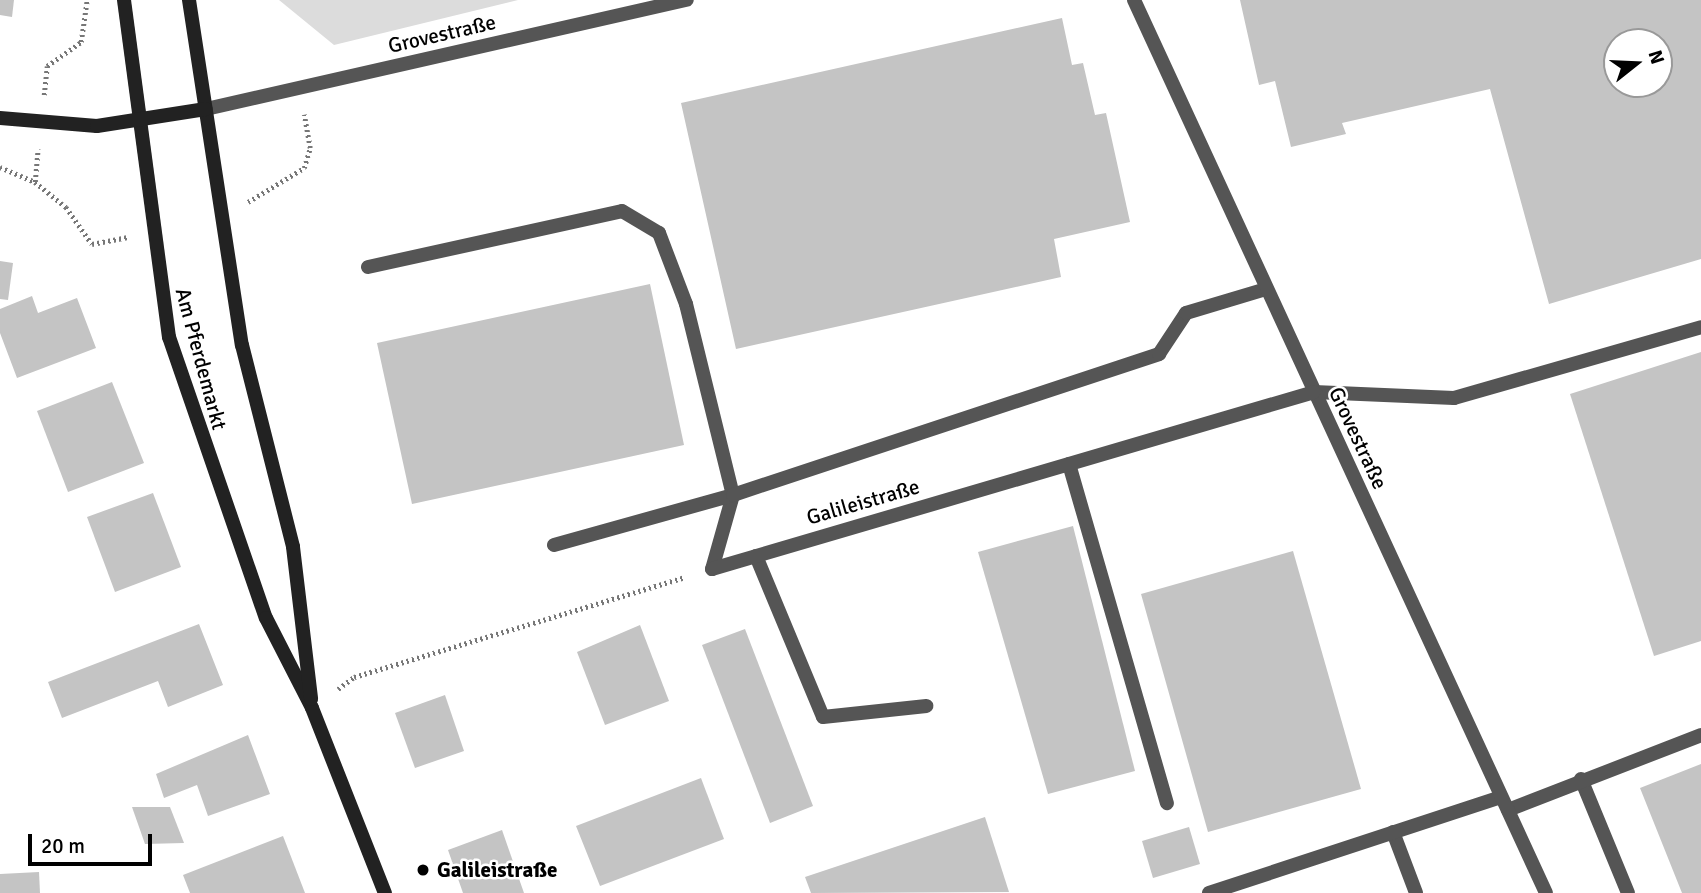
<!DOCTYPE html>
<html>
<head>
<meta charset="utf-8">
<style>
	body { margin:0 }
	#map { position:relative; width:1701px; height:893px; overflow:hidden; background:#fff; font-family:Signika,sans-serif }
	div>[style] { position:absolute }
	.green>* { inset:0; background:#dcdcdc }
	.building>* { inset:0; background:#c4c4c4 }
	.path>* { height:4.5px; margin-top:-2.25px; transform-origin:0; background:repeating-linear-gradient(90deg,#777 0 2px,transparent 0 5.5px) }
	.lane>* { height:14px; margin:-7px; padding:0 7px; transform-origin:7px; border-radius:7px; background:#555 }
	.street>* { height:14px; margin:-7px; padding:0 7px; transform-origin:7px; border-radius:7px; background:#555 }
	.secondary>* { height:14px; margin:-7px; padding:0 7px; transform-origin:7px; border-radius:7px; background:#222 }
	.dots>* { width:19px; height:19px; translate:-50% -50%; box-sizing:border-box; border:4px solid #fff; border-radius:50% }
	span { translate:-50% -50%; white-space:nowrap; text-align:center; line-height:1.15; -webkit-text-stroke:5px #fff; paint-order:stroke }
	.street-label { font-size:21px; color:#000 }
	.poi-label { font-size:21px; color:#000; font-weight:700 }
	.left { translate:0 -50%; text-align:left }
	.north { position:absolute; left:1603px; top:28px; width:70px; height:70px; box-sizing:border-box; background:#fff; border:2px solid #999; border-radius:50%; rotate:72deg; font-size:19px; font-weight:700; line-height:28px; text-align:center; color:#000 }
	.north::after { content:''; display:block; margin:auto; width:24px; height:32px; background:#000; clip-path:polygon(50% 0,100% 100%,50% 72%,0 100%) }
	.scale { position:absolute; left:28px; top:834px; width:124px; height:32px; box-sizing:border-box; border:4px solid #000; border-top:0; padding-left:9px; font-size:21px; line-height:24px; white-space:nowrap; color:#000; -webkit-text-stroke:5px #fff; paint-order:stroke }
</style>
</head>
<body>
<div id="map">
	<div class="green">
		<div style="clip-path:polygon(279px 0,518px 0,334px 45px)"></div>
	</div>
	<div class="building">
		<div style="clip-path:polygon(0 0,14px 0,12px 17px,0 15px)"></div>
		<div style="clip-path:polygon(evenodd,1240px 0,1701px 0,1701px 259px,1549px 304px,1490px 89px,1342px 123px,1346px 134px,1291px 147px,1275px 81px,1259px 85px,1240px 0,1617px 42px,1659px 42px,1659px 84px,1617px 84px,1617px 42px)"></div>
		<div style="clip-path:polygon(1062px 18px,1072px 65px,1083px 63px,1095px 115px,1106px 113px,1130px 222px,1054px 239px,1061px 277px,736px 349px,681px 103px)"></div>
		<div style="clip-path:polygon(0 261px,13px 263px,8px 300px,0 299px)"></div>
		<div style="clip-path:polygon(650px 284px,684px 445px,412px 504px,377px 343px)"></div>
		<div style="clip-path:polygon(32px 296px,38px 313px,77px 298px,96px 348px,17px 378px,0 333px,0 309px)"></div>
		<div style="clip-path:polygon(1701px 352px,1701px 641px,1654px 656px,1570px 394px)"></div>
		<div style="clip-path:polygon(112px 382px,144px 463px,68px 492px,37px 411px)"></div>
		<div style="clip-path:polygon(153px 493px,181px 567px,115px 592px,87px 517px)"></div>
		<div style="clip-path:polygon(1073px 526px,1135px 771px,1048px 794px,978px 552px)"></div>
		<div style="clip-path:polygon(1293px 551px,1361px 789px,1208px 832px,1141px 594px)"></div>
		<div style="clip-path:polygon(199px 624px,223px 685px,168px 707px,158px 681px,62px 718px,48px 682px)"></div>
		<div style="clip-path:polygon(640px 625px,669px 701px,605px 725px,577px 652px)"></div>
		<div style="clip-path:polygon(745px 629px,813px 806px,770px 823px,702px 645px)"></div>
		<div style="clip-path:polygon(445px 695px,464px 751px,415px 768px,395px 713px)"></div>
		<div style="clip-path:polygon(248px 735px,270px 794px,208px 816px,197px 785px,164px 798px,156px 774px)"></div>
		<div style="clip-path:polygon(1701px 764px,1701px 893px,1682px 893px,1640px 788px)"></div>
		<div style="clip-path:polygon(701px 778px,724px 839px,600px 886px,576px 826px)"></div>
		<div style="clip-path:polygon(132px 807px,170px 807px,184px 843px,145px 844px)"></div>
		<div style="clip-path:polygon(985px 817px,1009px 892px,811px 893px,805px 877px)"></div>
		<div style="clip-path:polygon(1189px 827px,1200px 864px,1153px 878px,1142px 841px)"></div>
		<div style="clip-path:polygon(502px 830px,524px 893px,463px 893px,448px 850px)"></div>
		<div style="clip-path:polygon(283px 836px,305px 893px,190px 893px,183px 875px)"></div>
		<div style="clip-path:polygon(39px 872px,40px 893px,0 893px,0 874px)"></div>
	</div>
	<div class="path">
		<div style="left:44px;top:95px;width:29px;rotate:-84deg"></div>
		<div style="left:47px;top:66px;width:42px;rotate:-35.2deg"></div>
		<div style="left:81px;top:42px;width:42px;rotate:-81.9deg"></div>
		<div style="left:0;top:167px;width:38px;rotate:23deg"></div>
		<div style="left:35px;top:182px;width:40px;rotate:39deg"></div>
		<div style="left:66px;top:207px;width:45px;rotate:54.9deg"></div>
		<div style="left:92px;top:244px;width:38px;rotate:-11deg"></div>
		<div style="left:35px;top:182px;width:33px;rotate:-85deg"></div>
		<div style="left:248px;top:202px;width:66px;rotate:-31.3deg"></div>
		<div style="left:304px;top:168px;width:21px;rotate:-73deg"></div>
		<div style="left:310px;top:148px;width:34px;rotate:-100deg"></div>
		<div style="left:338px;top:689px;width:20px;rotate:-37deg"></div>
		<div style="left:354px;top:677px;width:346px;rotate:-16.8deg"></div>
	</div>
	<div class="lane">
		<div style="left:368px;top:267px;width:260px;rotate:-12.4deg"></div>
		<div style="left:622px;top:211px;width:43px;rotate:30.7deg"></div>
		<div style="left:659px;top:233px;width:76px;rotate:69.2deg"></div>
		<div style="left:686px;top:304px;width:197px;rotate:76.2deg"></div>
		<div style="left:733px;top:495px;width:77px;rotate:105.8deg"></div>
		<div style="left:1314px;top:392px;width:140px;rotate:2.5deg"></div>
		<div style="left:1454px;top:398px;width:257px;rotate:-16deg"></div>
		<div style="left:1069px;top:464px;width:353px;rotate:73.9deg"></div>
		<div style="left:554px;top:545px;width:186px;rotate:-15.6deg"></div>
		<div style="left:733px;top:495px;width:449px;rotate:-18.3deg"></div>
		<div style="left:1159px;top:354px;width:49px;rotate:-56.6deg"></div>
		<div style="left:1186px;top:313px;width:84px;rotate:-16.7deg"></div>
		<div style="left:756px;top:556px;width:174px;rotate:67.4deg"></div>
		<div style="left:823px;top:717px;width:104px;rotate:-6.1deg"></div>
		<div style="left:1581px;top:779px;width:123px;rotate:67.6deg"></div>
		<div style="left:1508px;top:810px;width:207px;rotate:-21.2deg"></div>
		<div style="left:1393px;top:832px;width:65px;rotate:69.3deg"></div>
		<div style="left:1209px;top:893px;width:307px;rotate:-18.2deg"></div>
	</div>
	<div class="street">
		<div style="left:1134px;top:0;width:983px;rotate:65.23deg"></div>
		<div style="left:206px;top:109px;width:493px;rotate:-12.8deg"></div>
		<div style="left:712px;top:569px;width:627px;rotate:-16.38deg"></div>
	</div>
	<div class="secondary">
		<div style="left:124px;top:0;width:340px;rotate:82.4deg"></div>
		<div style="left:169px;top:337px;width:297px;rotate:71deg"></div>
		<div style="left:266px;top:618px;width:101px;rotate:62.9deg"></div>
		<div style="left:312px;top:708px;width:199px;rotate:68.5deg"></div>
		<div style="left:189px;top:0;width:349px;rotate:81.3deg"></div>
		<div style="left:242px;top:345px;width:208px;rotate:75.8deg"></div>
		<div style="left:293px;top:547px;width:153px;rotate:83.2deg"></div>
		<div style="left:0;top:118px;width:97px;rotate:4.7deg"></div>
		<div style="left:97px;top:126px;width:110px;rotate:-8.9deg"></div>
	</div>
	<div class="dots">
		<div style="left:423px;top:870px;background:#000"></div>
	</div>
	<div class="street-label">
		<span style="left:442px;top:34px;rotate:-13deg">Grovestraße</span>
		<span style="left:201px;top:359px;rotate:75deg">Am Pferdemarkt</span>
		<span style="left:1358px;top:438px;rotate:65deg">Grovestraße</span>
		<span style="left:863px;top:502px;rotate:-16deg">Galileistraße</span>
	</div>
	<div class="poi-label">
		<span class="left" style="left:437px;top:870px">Galileistraße</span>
	</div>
	<div class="north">N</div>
	<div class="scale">20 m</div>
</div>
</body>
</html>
